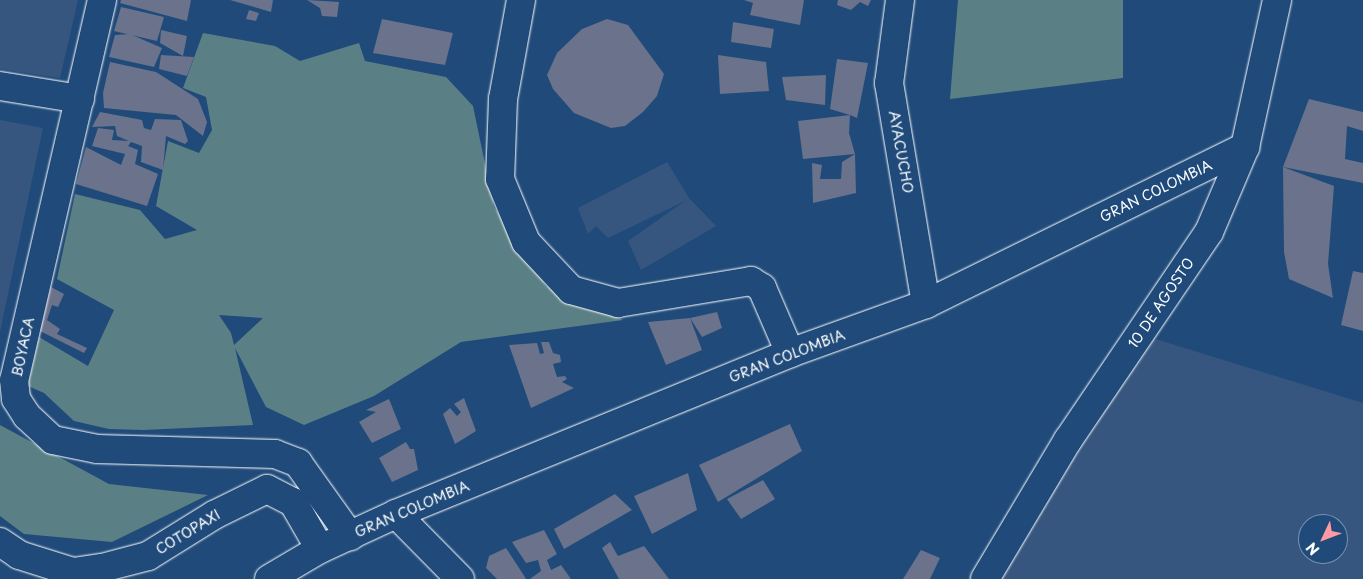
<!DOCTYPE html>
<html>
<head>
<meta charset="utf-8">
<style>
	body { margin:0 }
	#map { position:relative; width:1363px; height:579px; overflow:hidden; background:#1f4a7a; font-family:"Playpen Sans",sans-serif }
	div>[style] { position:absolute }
	.built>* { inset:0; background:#36567f }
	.green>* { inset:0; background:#5a8086 }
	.building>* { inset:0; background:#6a738b }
	.roads { filter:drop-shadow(0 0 1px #fff) drop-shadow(0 0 1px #fff) }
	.minor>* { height:28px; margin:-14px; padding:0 14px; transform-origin:14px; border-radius:14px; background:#1f4a7a }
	span { translate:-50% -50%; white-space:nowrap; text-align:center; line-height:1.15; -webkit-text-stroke:4px #1f4a7a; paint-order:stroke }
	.street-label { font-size:14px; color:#fff }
	.north { position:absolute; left:1298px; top:514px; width:50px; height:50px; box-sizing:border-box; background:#1f4a7a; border:1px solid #7992af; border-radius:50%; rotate:227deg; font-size:14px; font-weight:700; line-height:20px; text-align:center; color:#fff }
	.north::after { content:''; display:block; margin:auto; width:18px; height:22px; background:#ff9aa2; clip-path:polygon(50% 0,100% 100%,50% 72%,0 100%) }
</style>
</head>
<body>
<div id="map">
	<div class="built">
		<div style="clip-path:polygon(0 0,78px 0,60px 78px,0 69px)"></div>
		<div style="clip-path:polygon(0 120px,43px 128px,0 332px)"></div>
		<div style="clip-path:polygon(667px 162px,689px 198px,716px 226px,641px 270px,628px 241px,685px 201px,608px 238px,596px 226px,588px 234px,578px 208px)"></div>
		<div style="clip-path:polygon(evenodd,1146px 336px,1363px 403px,1363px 579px,1000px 579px,1146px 336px,1308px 524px,1338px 524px,1338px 554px,1308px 554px,1308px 524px)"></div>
	</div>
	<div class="green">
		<div style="clip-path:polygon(958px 0,1123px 0,1123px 78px,950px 99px)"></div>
		<div style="clip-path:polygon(evenodd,203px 33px,275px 46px,300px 61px,359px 43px,365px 61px,446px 77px,473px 106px,494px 207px,546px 286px,623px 320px,461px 342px,374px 396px,304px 425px,266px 407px,235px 348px,253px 425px,143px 430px,109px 429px,74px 421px,44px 393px,28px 386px,39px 337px,88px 366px,114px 310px,57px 279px,75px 194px,140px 210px,165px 239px,197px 230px,156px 206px,168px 141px,199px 153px,212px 130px,206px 97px,183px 88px,203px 33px,219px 315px,263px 318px,234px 345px,231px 333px,219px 315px)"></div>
		<div style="clip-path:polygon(0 425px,109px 484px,208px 495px,112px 542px,24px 534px,0 516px)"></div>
	</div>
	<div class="building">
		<div style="clip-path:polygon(121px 0,191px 0,187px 21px,120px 3px)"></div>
		<div style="clip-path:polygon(230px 0,273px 0,271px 12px)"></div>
		<div style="clip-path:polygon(307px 0,339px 2px,337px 17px,322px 16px,320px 8px)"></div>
		<div style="clip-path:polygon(744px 0,804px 0,800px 25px,750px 15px,753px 3px)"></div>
		<div style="clip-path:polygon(838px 0,871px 0,868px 6px,860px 2px,851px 10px,837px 5px)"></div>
		<div style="clip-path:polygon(121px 7px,164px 17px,157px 41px,114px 31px)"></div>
		<div style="clip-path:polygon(249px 10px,259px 13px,256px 21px,246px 19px)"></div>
		<div style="clip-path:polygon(382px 19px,453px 33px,445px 65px,373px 53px)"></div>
		<div style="clip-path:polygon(607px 19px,628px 25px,664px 74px,657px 96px,643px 112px,625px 126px,611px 128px,574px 113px,553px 89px,547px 75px,557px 53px,582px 29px)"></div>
		<div style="clip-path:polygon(733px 22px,774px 29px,771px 48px,731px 42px)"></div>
		<div style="clip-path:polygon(161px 30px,187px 36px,183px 56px,160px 43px)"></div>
		<div style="clip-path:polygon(130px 34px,162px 48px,154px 67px,109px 57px,115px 35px)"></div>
		<div style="clip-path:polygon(161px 55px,194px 57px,187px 76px,159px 69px)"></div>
		<div style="clip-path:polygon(718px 55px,766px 62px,769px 91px,720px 94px)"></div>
		<div style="clip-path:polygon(837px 59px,868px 63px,857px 118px,850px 115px,849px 133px,855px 154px,803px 159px,798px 121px,850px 115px,830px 109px)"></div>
		<div style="clip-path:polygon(110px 62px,156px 72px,198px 99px,207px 122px,203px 136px,176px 115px,104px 108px,103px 93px)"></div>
		<div style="clip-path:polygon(826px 75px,825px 105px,786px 100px,782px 77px)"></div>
		<div style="clip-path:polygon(1309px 99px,1363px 112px,1363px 131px,1347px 126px,1345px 159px,1363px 163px,1363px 183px,1283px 167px)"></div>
		<div style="clip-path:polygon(100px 112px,142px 120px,144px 128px,151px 130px,155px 119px,181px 120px,188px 141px,185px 144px,166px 136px,163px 170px,141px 162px,142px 146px,131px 142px,128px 146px,138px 150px,135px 164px,158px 174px,147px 206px,76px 184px,86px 147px,121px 165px,125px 154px,92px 146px,98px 128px,114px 130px,112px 140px,129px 141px,117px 136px,115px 126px,92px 127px)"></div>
		<div style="clip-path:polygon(855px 154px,856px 193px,813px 203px,812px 163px,822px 165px,820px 179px,841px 179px,842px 162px)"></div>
		<div style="clip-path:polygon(1283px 167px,1334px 186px,1328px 264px,1333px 298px,1289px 279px,1284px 252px)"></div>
		<div style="clip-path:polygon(1353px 271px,1363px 273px,1363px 331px,1341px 325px)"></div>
		<div style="clip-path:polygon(51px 287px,64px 294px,58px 307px,52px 305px,47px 320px,60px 329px,57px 334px,87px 348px,84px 353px,40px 331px)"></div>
		<div style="clip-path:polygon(717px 312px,722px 328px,702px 337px,690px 318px)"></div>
		<div style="clip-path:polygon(690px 318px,702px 350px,666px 365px,648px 322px)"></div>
		<div style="clip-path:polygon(541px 342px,549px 342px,553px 353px,560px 355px,561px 362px,553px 364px,557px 377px,565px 376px,567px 379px,562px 382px,574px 388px,531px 408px,509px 345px,537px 343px,540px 354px,544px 353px)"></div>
		<div style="clip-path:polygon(464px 398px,476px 431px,455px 444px,443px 414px,450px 408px,457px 416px,461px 412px,454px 404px)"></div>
		<div style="clip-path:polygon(389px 399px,401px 429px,372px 443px,359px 422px,376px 412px,366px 410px)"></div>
		<div style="clip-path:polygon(790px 424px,802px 451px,718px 502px,699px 465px)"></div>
		<div style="clip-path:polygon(406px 442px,410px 449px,414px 449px,418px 470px,392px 482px,379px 458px)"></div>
		<div style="clip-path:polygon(688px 473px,697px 510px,652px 534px,634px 496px)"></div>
		<div style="clip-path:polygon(763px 480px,775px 499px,741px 519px,727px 499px)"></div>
		<div style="clip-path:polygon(615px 494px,632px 510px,564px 549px,554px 529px)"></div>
		<div style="clip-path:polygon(544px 530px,557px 554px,547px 560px,551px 570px,561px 565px,571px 579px,530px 579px,541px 571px,538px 560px,526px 563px,512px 542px)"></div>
		<div style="clip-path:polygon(610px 542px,618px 556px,644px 546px,669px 579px,619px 579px,602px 548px)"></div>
		<div style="clip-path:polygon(506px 548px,523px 574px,526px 579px,497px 579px,486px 568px,489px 556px)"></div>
		<div style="clip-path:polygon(921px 550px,940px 558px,930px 579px,903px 579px)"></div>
	</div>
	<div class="roads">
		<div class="minor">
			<div style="left:102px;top:0;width:390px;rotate:103deg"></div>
			<div style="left:14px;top:380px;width:19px;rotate:84deg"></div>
			<div style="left:16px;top:399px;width:20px;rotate:57deg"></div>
			<div style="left:27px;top:416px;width:35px;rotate:43deg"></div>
			<div style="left:53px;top:440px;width:45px;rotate:11.6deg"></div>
			<div style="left:97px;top:449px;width:178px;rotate:1.6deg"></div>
			<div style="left:275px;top:454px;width:25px;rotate:21deg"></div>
			<div style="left:298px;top:463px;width:90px;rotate:54.5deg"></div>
			<div style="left:521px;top:0;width:101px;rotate:100.3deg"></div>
			<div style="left:503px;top:99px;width:80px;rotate:92.1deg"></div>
			<div style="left:500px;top:179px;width:68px;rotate:67.6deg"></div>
			<div style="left:526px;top:242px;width:66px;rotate:46.8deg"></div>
			<div style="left:571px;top:290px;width:49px;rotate:15.5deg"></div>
			<div style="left:618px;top:303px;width:135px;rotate:-9.4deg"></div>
			<div style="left:751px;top:281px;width:13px;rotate:32deg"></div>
			<div style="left:762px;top:288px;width:71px;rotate:66.7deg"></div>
			<div style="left:900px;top:0;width:84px;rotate:97.5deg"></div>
			<div style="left:889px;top:83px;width:224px;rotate:80.5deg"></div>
			<div style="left:0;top:86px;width:81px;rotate:9.2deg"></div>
			<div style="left:396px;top:514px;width:91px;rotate:45.4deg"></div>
			<div style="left:0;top:542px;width:23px;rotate:34deg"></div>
			<div style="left:19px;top:555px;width:57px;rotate:17.5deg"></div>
			<div style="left:73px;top:572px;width:29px;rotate:-8deg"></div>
			<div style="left:102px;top:568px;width:48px;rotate:-14.6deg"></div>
			<div style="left:148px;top:556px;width:78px;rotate:-31.8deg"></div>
			<div style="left:214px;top:515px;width:59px;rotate:-26.1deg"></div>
			<div style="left:267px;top:489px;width:29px;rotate:27deg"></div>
			<div style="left:293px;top:502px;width:54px;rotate:60.1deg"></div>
			<div style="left:269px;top:579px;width:59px;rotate:-30.5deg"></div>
			<div style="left:320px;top:549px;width:84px;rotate:-24.7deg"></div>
			<div style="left:396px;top:514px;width:426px;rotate:-22.2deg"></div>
			<div style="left:790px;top:353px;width:145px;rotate:-19.8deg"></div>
			<div style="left:926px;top:304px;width:356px;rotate:-26.2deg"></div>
			<div style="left:985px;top:579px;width:162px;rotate:-59.2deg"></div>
			<div style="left:1068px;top:440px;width:251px;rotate:-55.9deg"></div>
			<div style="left:1209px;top:232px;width:92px;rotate:-67deg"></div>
			<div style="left:1245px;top:147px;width:150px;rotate:-77.7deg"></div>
		</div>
	</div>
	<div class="street-label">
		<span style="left:901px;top:152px;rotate:80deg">AYACUCHO</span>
		<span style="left:1156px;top:191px;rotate:-26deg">GRAN COLOMBIA</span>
		<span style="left:1161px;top:303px;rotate:-56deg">10 DE AGOSTO</span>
		<span style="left:23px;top:347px;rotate:-78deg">BOYACA</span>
		<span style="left:787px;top:356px;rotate:-21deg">GRAN COLOMBIA</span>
		<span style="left:412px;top:509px;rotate:-23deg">GRAN COLOMBIA</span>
		<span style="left:188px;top:532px;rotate:-31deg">COTOPAXI</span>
	</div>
	<div class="north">N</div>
</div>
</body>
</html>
